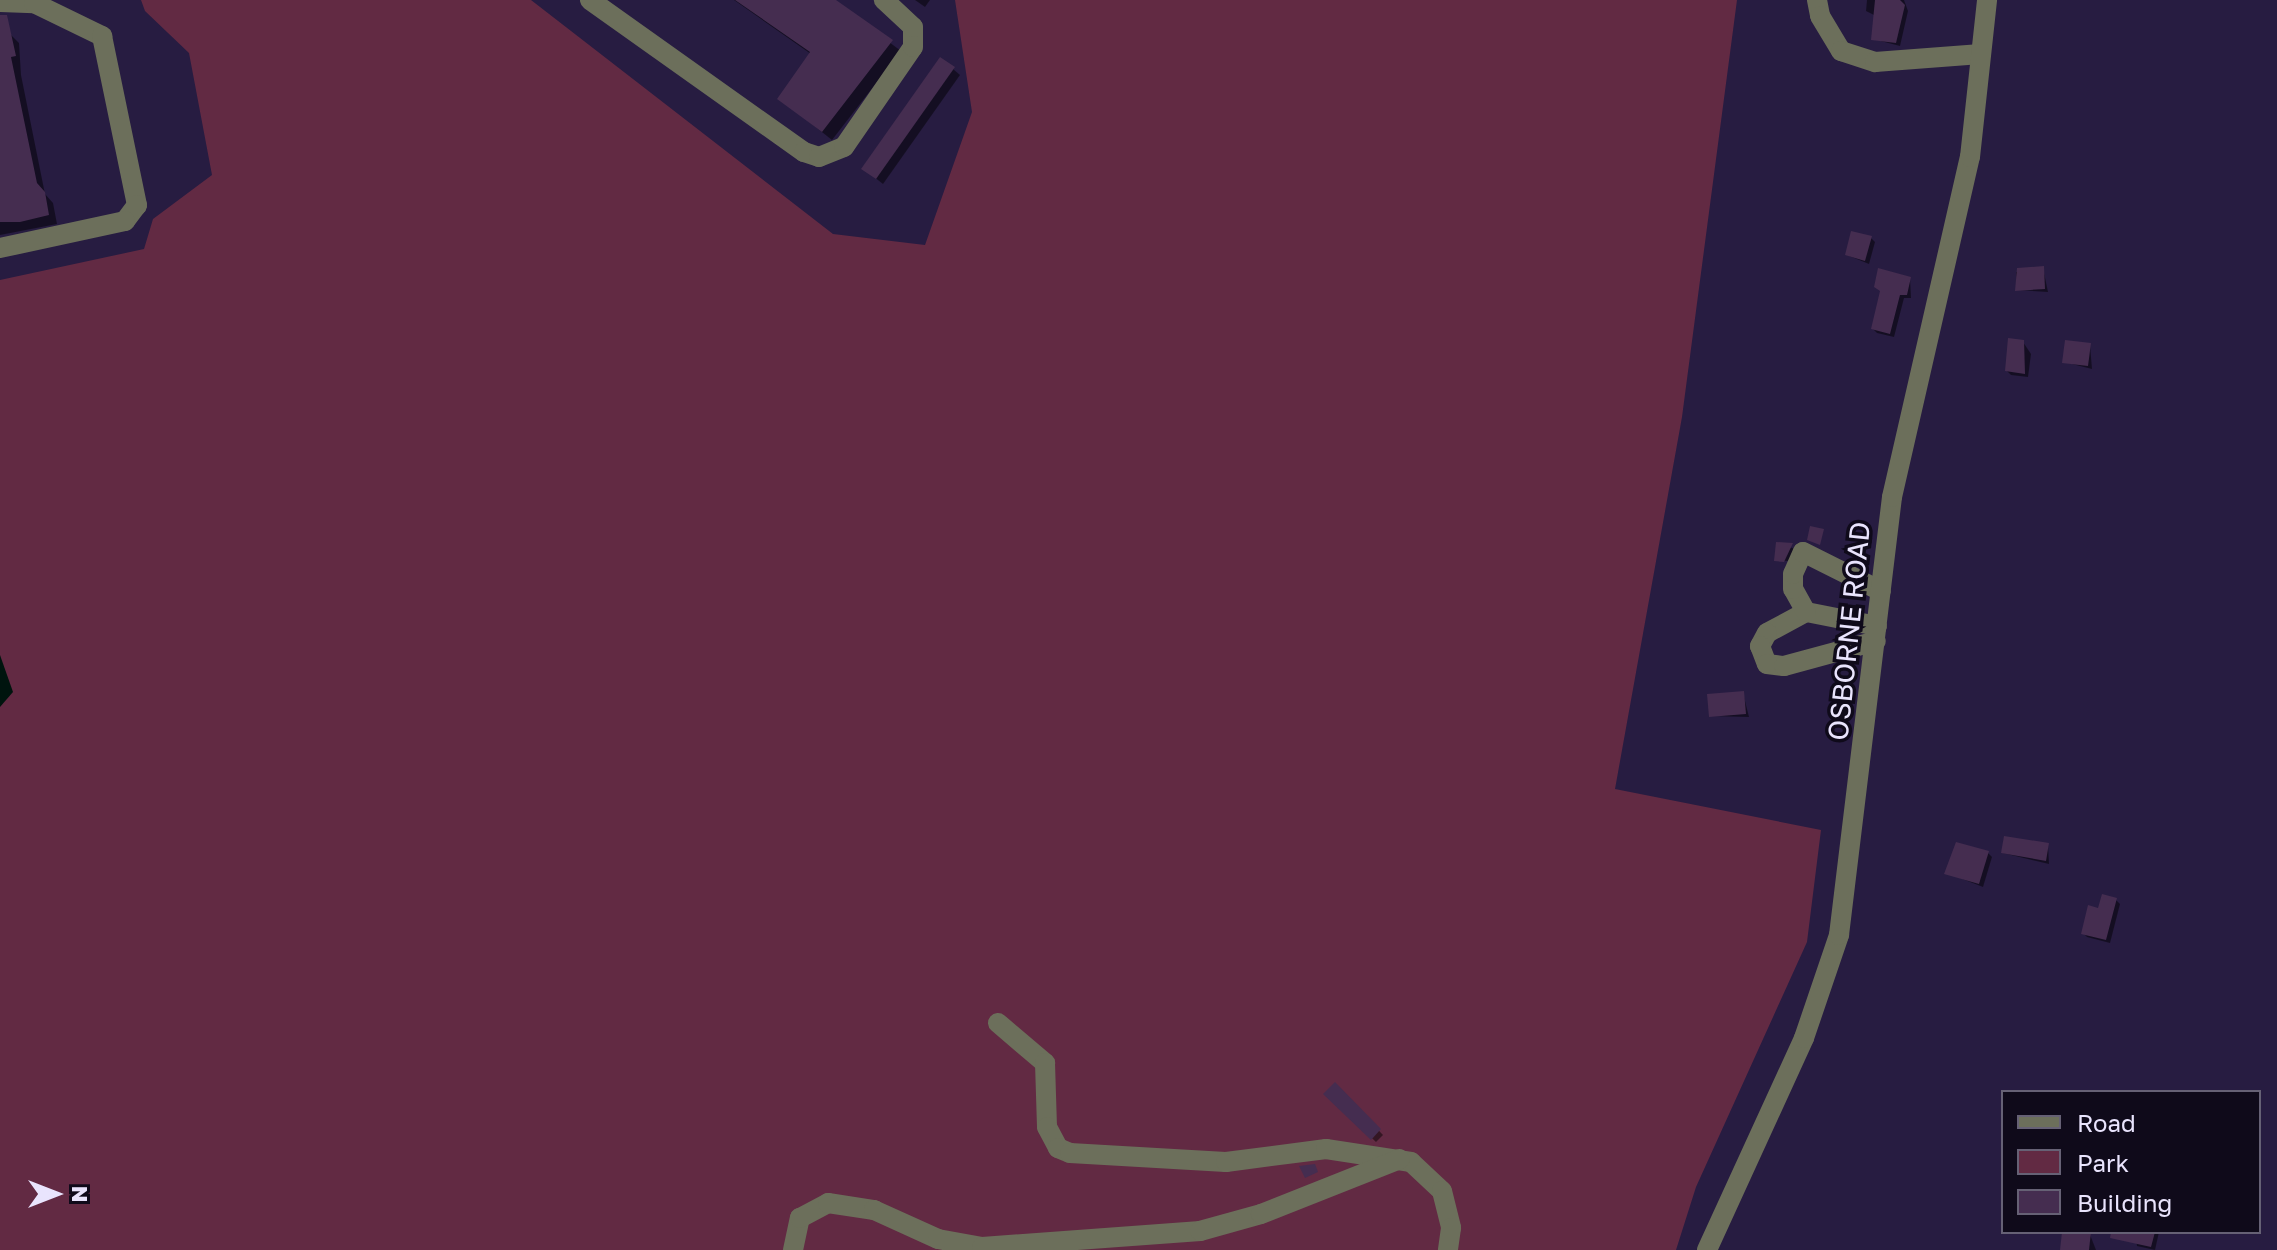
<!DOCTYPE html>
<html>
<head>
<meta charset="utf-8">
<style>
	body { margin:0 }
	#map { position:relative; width:2277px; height:1250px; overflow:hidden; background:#271c41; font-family:"Golos Text",sans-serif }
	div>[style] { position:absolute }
	.green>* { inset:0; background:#622a43 }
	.water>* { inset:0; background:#00140e }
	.shadow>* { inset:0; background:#0007 }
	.building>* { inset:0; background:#452d50 }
	.minor>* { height:20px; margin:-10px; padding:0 10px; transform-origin:10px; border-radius:10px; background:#6c6f5b }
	span { translate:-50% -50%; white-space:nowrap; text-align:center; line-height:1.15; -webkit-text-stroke:7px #0f0a1a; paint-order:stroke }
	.street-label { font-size:28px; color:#e9e4fd }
	.legend { position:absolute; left:2001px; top:1090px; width:260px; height:144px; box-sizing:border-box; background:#0f0a1a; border:2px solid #666175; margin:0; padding:10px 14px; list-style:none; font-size:24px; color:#e9e4fd }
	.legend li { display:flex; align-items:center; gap:16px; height:40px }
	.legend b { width:40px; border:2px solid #666175 }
	.north { position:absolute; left:16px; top:1154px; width:80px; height:80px; -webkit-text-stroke:6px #0f0a1a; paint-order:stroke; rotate:90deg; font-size:22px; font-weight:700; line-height:32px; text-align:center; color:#e9e4fd }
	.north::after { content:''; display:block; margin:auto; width:28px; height:36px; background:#e9e4fd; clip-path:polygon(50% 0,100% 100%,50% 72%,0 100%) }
</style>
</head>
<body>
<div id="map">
	<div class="green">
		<div style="clip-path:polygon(141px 0,531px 0,833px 234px,925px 245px,972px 112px,955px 0,1737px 0,1682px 417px,1615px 789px,1821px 830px,1807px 942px,1696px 1187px,1676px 1250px,0 1250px,0 280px,144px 249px,153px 219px,212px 175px,189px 53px,145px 11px)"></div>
	</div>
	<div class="water">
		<div style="clip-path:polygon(0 655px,13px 692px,0 707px)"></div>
	</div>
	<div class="shadow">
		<div style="clip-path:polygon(734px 0,833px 0,901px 51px,832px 140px,779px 98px,811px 54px)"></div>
		<div style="clip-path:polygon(915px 0,930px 0,925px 7px)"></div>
		<div style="clip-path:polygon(1867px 0,1904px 0,1908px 11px,1900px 46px,1873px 39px,1876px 16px,1866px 11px)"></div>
		<div style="clip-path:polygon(10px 34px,19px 43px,21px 75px,45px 194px,53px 203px,57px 224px,0 235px,0 36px)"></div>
		<div style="clip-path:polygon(953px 69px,960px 75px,883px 184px,864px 169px)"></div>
		<div style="clip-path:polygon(1871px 238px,1875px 242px,1869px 264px,1847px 255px)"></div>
		<div style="clip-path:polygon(2043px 268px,2048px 292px,2017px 290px,2016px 272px)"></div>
		<div style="clip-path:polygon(1910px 278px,1911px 298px,1904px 298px,1894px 337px,1877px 333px,1873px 329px)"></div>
		<div style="clip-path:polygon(2023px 342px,2031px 354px,2028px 377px,2011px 375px,2007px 371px)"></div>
		<div style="clip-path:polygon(2090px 345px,2092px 369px,2064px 362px)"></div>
		<div style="clip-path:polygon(1778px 544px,1796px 549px,1790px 561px,1776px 560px)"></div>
		<div style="clip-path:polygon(1743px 693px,1749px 717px,1711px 716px)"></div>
		<div style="clip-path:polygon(2048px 845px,2049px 864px,2003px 853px)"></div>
		<div style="clip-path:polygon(1988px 853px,1992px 857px,1983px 887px,1947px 873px)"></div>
		<div style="clip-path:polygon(2116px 900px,2120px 904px,2110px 943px,2087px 937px,2083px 933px,2100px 910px)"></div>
		<div style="clip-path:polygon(1335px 1085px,1383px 1135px,1376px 1142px,1326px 1094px)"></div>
		<div style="clip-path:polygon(2064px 1232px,2089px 1232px,2096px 1250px,2062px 1250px)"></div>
		<div style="clip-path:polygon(2135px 1232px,2159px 1232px,2155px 1250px,2137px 1246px)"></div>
	</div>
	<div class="building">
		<div style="clip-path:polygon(735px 0,836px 0,893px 40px,822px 132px,777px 99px,810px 52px)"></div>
		<div style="clip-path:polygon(1875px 0,1900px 0,1905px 5px,1896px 43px,1871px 40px)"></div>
		<div style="clip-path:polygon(0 15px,7px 15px,16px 56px,11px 57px,37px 183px,45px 192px,49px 215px,20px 222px,0 222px)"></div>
		<div style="clip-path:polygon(940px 57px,955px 67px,876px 179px,861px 169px)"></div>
		<div style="clip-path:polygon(1851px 231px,1872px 236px,1865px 261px,1845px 255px)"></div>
		<div style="clip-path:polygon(2044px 266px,2045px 289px,2015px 291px,2017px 268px)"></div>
		<div style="clip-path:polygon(1878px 268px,1911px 277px,1907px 295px,1900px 295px,1890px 334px,1871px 329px,1880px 291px,1874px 287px)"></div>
		<div style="clip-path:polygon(2008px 338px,2024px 340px,2025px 374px,2005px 371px)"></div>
		<div style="clip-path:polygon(2065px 340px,2091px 343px,2088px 366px,2062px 363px)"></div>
		<div style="clip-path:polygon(1810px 526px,1824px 529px,1820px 545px,1807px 540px)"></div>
		<div style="clip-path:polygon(1776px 542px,1793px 543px,1784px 562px,1774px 561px)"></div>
		<div style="clip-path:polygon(1744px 691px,1746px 714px,1709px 717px,1707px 694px)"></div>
		<div style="clip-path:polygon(2004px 836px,2049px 843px,2046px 861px,2001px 853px)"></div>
		<div style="clip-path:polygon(1956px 842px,1989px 851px,1979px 884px,1944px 874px)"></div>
		<div style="clip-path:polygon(2102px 894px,2117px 898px,2106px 940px,2081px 934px,2088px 905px,2098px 908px)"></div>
		<div style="clip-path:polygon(1335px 1082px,1381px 1129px,1371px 1140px,1323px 1094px)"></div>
		<div style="clip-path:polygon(1315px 1164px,1318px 1172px,1305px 1178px,1299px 1166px)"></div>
		<div style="clip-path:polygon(2062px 1232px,2091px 1232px,2089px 1250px,2060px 1250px)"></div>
		<div style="clip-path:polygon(2111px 1232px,2155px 1232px,2151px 1247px,2110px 1238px)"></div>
	</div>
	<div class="minor">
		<div style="left:590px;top:0;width:262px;rotate:35.4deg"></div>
		<div style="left:804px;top:152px;width:16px;rotate:18deg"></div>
		<div style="left:819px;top:157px;width:27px;rotate:-22deg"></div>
		<div style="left:844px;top:147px;width:121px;rotate:-55.4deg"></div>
		<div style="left:913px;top:47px;width:20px;rotate:-90deg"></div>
		<div style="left:913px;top:27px;width:40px;rotate:-137deg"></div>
		<div style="left:1817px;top:0;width:16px;rotate:79deg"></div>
		<div style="left:1820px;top:16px;width:41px;rotate:59deg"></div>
		<div style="left:1841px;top:51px;width:36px;rotate:18deg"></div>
		<div style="left:1875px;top:62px;width:106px;rotate:-4.3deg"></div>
		<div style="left:0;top:2px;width:34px;rotate:2deg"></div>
		<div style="left:34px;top:3px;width:76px;rotate:25.9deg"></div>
		<div style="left:102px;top:36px;width:173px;rotate:78.3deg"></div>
		<div style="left:137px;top:205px;width:20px;rotate:127deg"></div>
		<div style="left:125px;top:221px;width:128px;rotate:167.8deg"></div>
		<div style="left:1806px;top:612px;width:44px;rotate:151.7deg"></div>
		<div style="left:1767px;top:633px;width:15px;rotate:118deg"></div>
		<div style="left:1760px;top:646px;width:19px;rotate:69deg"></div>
		<div style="left:1767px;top:664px;width:17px;rotate:7deg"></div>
		<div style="left:1784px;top:666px;width:95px;rotate:-15.2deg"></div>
		<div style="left:1877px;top:626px;width:72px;rotate:-168.8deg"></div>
		<div style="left:1806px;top:612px;width:26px;rotate:-119deg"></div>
		<div style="left:1793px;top:589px;width:15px;rotate:-90deg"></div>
		<div style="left:1793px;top:574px;width:24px;rotate:-66deg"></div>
		<div style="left:1803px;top:552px;width:87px;rotate:26.6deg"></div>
		<div style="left:998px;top:1023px;width:62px;rotate:40.4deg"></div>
		<div style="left:1045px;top:1063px;width:64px;rotate:88.2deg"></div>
		<div style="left:1047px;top:1127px;width:24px;rotate:62deg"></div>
		<div style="left:1058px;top:1148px;width:13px;rotate:23deg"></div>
		<div style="left:1070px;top:1153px;width:156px;rotate:3.3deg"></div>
		<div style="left:1226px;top:1162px;width:101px;rotate:-7.4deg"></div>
		<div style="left:1326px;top:1149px;width:86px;rotate:8.7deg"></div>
		<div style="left:1411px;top:1162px;width:42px;rotate:43.1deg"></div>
		<div style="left:1442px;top:1191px;width:38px;rotate:76deg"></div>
		<div style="left:1451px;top:1228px;width:22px;rotate:98deg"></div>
		<div style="left:793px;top:1250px;width:33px;rotate:-78deg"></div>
		<div style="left:800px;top:1218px;width:32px;rotate:-28deg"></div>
		<div style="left:828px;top:1203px;width:47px;rotate:8.7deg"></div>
		<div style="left:874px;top:1210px;width:70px;rotate:24.4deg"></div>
		<div style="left:938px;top:1239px;width:45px;rotate:10.3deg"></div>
		<div style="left:982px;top:1247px;width:219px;rotate:-4.2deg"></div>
		<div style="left:1200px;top:1231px;width:63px;rotate:-15.6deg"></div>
		<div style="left:1261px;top:1214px;width:149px;rotate:-21.6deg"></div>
		<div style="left:1707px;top:1250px;width:233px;rotate:-65.4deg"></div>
		<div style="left:1804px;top:1038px;width:109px;rotate:-71.2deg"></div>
		<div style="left:1839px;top:935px;width:441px;rotate:-83.1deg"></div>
		<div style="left:1892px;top:497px;width:349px;rotate:-77.1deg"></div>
		<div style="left:1970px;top:157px;width:158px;rotate:-83.8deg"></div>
	</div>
	<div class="street-label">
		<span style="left:1849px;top:631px;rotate:-84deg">OSBORNE ROAD</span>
	</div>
	<ul class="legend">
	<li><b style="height:10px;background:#6c6f5b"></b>Road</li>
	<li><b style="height:22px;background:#622a43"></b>Park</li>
	<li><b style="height:22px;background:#452d50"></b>Building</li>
	</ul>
	<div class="north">N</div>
</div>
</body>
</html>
